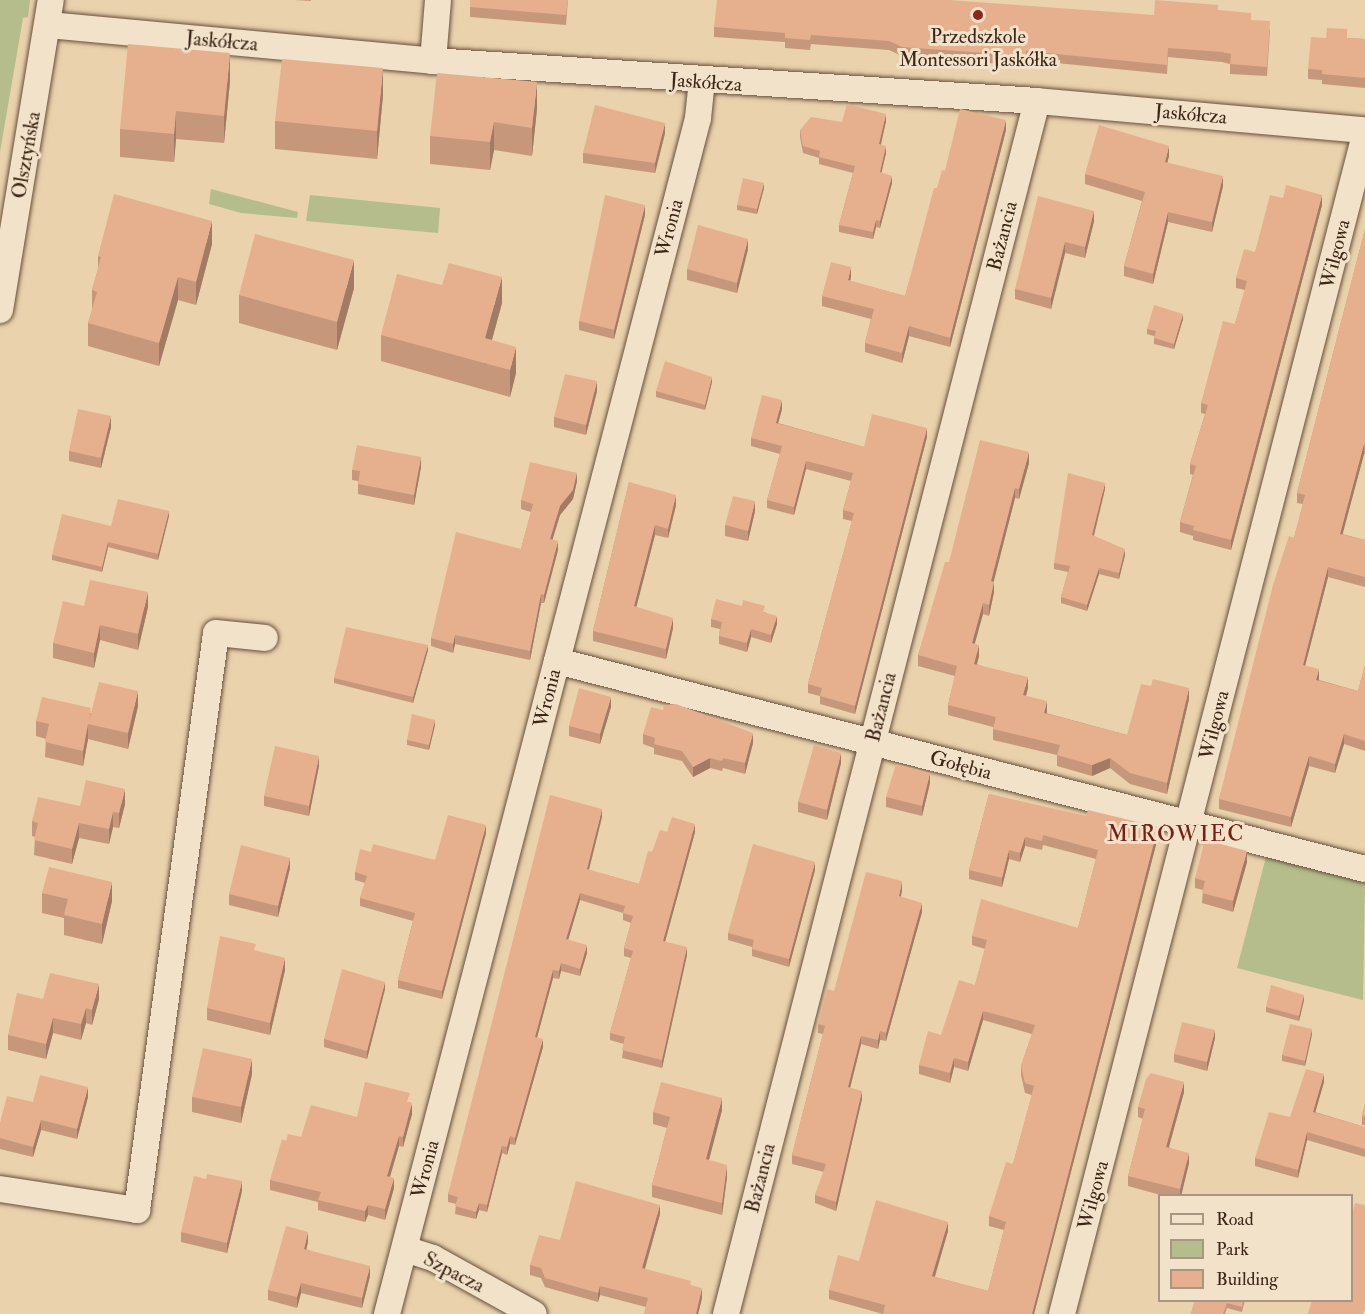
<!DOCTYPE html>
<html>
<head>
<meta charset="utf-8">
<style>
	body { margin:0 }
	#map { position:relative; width:1365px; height:1314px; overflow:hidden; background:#e9d2ac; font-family:"IM FELL Double Pica",serif }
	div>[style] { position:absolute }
	.green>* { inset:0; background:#b4bd8b }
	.roads { filter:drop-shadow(0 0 2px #68503c) drop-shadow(0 0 2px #68503c) }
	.minor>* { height:26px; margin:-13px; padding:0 13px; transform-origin:13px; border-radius:13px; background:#f1e2c9 }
	.wall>* { inset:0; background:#c6977b }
	.shaded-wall>* { inset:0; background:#a17b64 }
	.building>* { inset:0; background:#e6b08f }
	.dots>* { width:16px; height:16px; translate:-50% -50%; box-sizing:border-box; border:3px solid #f1e2c9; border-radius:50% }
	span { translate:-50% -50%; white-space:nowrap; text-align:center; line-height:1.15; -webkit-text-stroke:6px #f1e2c9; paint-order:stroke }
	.poi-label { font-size:20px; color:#3d2517 }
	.street-label { font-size:20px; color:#3d2517 }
	.quarter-label { font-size:22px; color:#7a1f14; letter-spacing:1.5px }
	.legend { position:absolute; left:1158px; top:1194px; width:195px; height:108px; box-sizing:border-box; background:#f1e2c9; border:2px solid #a99682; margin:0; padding:8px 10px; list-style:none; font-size:18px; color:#3d2517 }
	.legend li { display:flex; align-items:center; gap:12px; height:30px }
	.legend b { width:30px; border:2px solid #a99682 }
</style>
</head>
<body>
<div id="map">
	<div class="green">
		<div style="clip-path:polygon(0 0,30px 0,28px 17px,23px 18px,0 152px)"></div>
		<div style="clip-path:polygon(211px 189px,298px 212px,297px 218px,241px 213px,209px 204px)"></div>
		<div style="clip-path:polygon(310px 195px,440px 208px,438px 233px,306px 221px)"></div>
		<div style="clip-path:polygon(1266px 857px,1365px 882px,1363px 1000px,1237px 968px)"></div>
	</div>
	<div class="roads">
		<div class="minor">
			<div style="left:48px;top:25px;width:387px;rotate:5.3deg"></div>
			<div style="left:433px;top:61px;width:605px;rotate:3.79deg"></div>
			<div style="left:1037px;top:101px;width:329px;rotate:5.1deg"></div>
			<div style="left:433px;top:61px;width:61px;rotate:-85.3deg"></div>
			<div style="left:0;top:310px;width:314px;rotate:-80.7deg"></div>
			<div style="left:557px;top:661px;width:834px;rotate:14.44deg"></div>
			<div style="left:0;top:1189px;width:139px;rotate:8.7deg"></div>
			<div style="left:137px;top:1210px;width:582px;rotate:-82.2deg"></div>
			<div style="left:216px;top:633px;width:49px;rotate:5.8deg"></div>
			<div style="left:405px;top:1249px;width:29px;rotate:18deg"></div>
			<div style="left:433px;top:1258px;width:115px;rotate:29deg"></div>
			<div style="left:387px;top:1314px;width:1236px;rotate:-75.42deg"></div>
			<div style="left:698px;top:118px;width:36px;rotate:-84deg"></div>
			<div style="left:726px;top:1314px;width:1252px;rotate:-75.62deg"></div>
			<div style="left:1062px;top:1314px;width:1217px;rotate:-75.59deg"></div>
		</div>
	</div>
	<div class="wall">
		<div style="clip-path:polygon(294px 0,311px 0,311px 1px)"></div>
		<div style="clip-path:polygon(470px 0,568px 0,566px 25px,470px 17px)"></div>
		<div style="clip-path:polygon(1218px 10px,1251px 20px,1270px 30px,1267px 76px,1230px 74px,1230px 64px,1222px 62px,1168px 57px,1167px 74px,1026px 60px,1026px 66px,902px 56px,889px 50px,811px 44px,810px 50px,785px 48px,785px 42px,714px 37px,714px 27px,1154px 15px)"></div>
		<div style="clip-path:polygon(1347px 38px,1365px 39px,1365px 88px,1322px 84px,1322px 80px,1308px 79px,1308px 69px)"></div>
		<div style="clip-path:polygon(230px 81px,224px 143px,176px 139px,174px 162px,120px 157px,120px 129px)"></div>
		<div style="clip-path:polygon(383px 95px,377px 159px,275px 149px,275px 121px)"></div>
		<div style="clip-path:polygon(537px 109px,532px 156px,494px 150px,490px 170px,430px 164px,430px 136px)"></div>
		<div style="clip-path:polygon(886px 121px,881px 145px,886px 153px,881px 173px,892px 183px,880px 228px,876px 227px,873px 239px,839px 232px,839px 225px,853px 173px,819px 164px,819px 158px,803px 153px,800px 137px,800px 130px,842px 122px)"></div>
		<div style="clip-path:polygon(1006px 130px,950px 347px,909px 336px,902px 363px,865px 352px,865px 343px,871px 319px,822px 306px,822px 296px,851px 277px,850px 281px,905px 296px,937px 188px,945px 171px)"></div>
		<div style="clip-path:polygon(665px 133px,655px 173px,583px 163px,583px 153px)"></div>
		<div style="clip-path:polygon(1169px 156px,1167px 163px,1223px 186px,1212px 232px,1168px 222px,1153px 284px,1124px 276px,1124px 266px,1142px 201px,1085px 184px,1085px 174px)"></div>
		<div style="clip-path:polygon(764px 188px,757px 214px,737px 210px,737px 205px)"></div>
		<div style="clip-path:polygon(1283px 198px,1322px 205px,1231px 550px,1193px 540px,1193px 536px,1180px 532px,1180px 522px,1193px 475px,1190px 474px,1190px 464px,1205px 414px,1201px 413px,1201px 403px,1235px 324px,1245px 290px,1236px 288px,1236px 278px,1255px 252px)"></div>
		<div style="clip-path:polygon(1094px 211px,1094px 221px,1085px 258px,1065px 253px,1051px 309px,1015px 299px,1015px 289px)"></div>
		<div style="clip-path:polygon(645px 215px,614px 339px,579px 330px,579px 321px)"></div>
		<div style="clip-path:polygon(1365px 229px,1365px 454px,1364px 454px,1342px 534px,1365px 540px,1365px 587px,1328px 577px,1305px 665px,1319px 679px,1319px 680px,1358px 691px,1365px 665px,1365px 751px,1344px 744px,1335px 773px,1309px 766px,1291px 827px,1219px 809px,1219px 799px,1294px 538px,1303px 504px,1297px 503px,1297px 493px)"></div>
		<div style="clip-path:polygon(212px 244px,196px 305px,178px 300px,159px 366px,88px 346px,88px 323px,92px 311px,92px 290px,98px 269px,98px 256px)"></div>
		<div style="clip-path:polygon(748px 249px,737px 293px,687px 280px,687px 269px)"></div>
		<div style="clip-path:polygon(354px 288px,337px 350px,239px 323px,239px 295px)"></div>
		<div style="clip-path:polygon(502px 303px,492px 340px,516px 373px,510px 397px,381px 361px,381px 335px)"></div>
		<div style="clip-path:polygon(1183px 319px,1174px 349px,1154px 344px,1154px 336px,1147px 334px,1147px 329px)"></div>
		<div style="clip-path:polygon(712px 382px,705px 410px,656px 397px,656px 391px)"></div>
		<div style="clip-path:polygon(597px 391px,586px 435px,554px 427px,554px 417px)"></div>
		<div style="clip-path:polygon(782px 409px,778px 423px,864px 447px,927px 437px,855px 714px,820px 704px,820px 696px,808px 693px,808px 684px,852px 521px,843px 519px,843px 510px,851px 481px,806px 469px,794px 515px,767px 508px,767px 500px,780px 454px,751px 446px,751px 438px)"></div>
		<div style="clip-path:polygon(111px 427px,101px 468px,69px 461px,69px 451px)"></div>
		<div style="clip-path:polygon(1029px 463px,1019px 499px,1015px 498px,994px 581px,994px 592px,989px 616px,983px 614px,974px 644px,979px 656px,977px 664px,1028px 688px,1026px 696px,1047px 712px,1046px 713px,1127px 735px,1189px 699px,1167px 794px,1130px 784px,1110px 768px,1092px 776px,1057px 766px,1057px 755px,993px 740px,993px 727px,948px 715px,948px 705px,955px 676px,918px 666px,918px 655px,949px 562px)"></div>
		<div style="clip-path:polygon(421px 467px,414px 505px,358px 494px,358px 481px,352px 480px,352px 470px)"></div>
		<div style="clip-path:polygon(577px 481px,573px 499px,560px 515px,552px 539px,558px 550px,544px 603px,541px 603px,530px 660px,455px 644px,453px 653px,431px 646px,431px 638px,521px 549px,531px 512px,521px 509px,521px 500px)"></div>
		<div style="clip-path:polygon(629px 482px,676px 505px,668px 538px,655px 535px,636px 607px,673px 628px,666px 659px,593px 641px,593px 631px)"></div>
		<div style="clip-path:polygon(1105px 489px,1094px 536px,1125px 555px,1119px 579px,1099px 574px,1087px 611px,1061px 603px,1061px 597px,1068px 572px,1054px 569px,1054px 563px)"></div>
		<div style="clip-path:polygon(755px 511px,748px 541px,725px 536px,725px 525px)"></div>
		<div style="clip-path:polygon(169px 516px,158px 560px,108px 547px,102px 572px,52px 560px,52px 555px,111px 526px)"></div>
		<div style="clip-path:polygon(84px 606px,148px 607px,138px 650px,100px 640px,94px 668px,53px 658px,53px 643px)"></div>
		<div style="clip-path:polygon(765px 612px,777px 624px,771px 643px,751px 637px,747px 652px,719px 644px,719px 636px,720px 629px,711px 627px,711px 619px)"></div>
		<div style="clip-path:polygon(428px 650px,413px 703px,334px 683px,334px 678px)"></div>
		<div style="clip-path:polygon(138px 706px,128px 749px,88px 739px,83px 766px,45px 757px,46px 739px,36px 736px,36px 721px)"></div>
		<div style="clip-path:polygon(611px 707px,600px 744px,569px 736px,569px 726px)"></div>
		<div style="clip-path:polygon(435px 725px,429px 750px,407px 745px,407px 740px)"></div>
		<div style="clip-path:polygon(643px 734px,753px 743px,745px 774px,723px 768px,722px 771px,710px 768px,693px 777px,682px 761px,654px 754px,654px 748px,643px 744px)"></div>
		<div style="clip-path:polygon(841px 763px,827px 820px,798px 812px,798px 802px)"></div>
		<div style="clip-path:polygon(319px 766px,309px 816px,264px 806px,264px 796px)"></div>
		<div style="clip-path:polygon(930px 783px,922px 816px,886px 807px,886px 797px)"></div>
		<div style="clip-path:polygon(989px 794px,1158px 837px,1034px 1314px,883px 1314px,829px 1299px,829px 1290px,859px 1261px,948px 1231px,935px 1277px,988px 1291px,1004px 1230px,989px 1226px,989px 1216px,1013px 1164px,1032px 1095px,1025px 1093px,1021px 1075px,1021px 1066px,1032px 1034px,983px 1020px,968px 1071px,954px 1067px,950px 1083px,919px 1074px,919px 1065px,941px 1035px,975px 985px,985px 949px,972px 945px,972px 936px,1078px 928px,1096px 859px,1043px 845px,1042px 850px,1025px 846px,1020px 862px,1009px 859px,1002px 887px,969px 879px,969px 870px)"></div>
		<div style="clip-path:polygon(125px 804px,119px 828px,113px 827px,109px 844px,79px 838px,72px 864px,34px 855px,35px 837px,32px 836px,32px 821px,80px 806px)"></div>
		<div style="clip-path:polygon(602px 817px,589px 870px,639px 884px,652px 852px,667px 832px,695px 832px,665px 942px,687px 955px,662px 1068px,622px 1058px,624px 1044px,610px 1040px,610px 1033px,631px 958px,624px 956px,624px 948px,631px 923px,623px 920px,623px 913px,580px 900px,568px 940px,587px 953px,580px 976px,561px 971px,559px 979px,553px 978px,537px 1038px,543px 1047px,515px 1145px,510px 1144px,507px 1155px,502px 1153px,487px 1212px,479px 1210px,476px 1219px,455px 1214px,456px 1204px,448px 1202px,448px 1194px)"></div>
		<div style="clip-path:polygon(486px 833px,442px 999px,398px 988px,398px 980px,413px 921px,360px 906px,360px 898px,365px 883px,355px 880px,355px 872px,371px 852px,435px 860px)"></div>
		<div style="clip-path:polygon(1247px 862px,1233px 912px,1202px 903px,1203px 890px,1195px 888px,1195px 878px)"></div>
		<div style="clip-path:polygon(290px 868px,278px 917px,229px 905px,229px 894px)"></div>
		<div style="clip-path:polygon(815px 870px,789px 967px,752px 956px,752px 947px,728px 940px,728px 933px)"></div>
		<div style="clip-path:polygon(902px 890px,901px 897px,922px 912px,886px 1041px,880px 1040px,878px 1049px,861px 1044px,850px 1088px,862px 1099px,836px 1211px,815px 1203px,815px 1195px,824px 1172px,792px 1164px,792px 1155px,823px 1034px,818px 1033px,818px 1024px,834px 991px)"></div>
		<div style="clip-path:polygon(42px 893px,112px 901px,102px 944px,64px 935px,64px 918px,42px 913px)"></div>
		<div style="clip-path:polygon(256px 951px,285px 970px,270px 1035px,207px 1020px,207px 1008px)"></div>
		<div style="clip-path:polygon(385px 989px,367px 1059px,324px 1047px,324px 1039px)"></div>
		<div style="clip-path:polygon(43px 999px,99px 999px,92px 1025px,86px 1023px,81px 1040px,53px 1033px,46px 1059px,8px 1050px,8px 1035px)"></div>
		<div style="clip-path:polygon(1304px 1000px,1299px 1021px,1266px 1012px,1266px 1007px)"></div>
		<div style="clip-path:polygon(1312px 1034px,1305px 1066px,1282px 1061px,1282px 1055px)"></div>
		<div style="clip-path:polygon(1215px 1038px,1207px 1071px,1174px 1062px,1174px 1054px)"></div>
		<div style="clip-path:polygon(252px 1074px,241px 1123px,192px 1112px,192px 1097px)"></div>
		<div style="clip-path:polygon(1324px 1082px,1315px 1112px,1365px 1127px,1365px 1157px,1307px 1140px,1298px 1178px,1255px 1166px,1255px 1158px,1290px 1117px)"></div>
		<div style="clip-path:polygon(1184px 1092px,1169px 1147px,1189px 1163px,1181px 1196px,1164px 1196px,1128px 1186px,1128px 1176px,1143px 1119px,1138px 1117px,1138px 1107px)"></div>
		<div style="clip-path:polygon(88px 1097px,77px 1139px,41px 1130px,33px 1157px,0 1149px,0 1123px,33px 1102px)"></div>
		<div style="clip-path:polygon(410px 1102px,412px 1114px,403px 1147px,399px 1146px,390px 1177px,394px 1188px,385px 1220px,368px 1215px,365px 1222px,318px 1210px,318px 1202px,270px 1190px,270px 1180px,301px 1137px,357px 1117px)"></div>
		<div style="clip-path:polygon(1365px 1104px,1365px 1125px,1362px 1125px,1362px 1116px)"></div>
		<div style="clip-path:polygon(722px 1110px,709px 1160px,727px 1177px,722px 1215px,652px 1197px,652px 1185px,667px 1128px,653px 1124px,653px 1112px)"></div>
		<div style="clip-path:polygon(242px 1191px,227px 1253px,181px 1242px,181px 1232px)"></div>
		<div style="clip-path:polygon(660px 1214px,645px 1269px,691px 1285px,702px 1298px,698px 1314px,644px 1314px,646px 1307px,600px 1295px,598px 1302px,545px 1287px,541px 1278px,530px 1275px,530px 1265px,560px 1240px)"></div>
		<div style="clip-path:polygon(308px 1242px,306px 1249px,370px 1276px,362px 1308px,301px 1293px,297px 1308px,268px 1300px,268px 1290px)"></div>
		<div style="clip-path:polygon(1195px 1300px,1245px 1300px,1242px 1312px,1227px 1308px,1225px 1314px,1191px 1314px)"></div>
	</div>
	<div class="shaded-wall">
		<div style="clip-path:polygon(230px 53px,230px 81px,224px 143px,224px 116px)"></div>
		<div style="clip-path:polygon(383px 68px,383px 95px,377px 159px,377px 131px)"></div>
		<div style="clip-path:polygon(537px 82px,537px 109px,532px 156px,532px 128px)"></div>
		<div style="clip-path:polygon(176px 111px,176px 139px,174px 162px,174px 134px)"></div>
		<div style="clip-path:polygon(886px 114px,886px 121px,879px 151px,879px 144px)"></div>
		<div style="clip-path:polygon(1006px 120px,1006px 130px,950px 347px,950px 338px)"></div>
		<div style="clip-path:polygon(494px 122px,494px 150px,490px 170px,490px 142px)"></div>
		<div style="clip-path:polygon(665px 123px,665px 133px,655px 173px,655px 163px)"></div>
		<div style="clip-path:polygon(886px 146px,886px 153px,880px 179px,880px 172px)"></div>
		<div style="clip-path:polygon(1169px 146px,1169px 156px,1165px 172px,1165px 162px)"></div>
		<div style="clip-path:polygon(892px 176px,892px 183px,880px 228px,880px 221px)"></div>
		<div style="clip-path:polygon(1223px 176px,1223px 186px,1212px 232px,1212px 222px)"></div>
		<div style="clip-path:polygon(764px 183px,764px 188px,757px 214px,757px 209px)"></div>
		<div style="clip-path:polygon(1322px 195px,1322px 205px,1231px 550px,1231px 540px)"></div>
		<div style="clip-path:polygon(645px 205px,645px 215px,614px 339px,614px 330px)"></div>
		<div style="clip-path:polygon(1094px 211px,1094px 221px,1085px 258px,1085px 247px)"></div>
		<div style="clip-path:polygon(1168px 212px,1168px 222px,1153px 284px,1153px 274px)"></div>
		<div style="clip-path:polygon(876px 220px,876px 227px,873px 239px,873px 232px)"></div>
		<div style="clip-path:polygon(212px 221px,212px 244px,196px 305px,196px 282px)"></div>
		<div style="clip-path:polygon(748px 239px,748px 249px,737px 293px,737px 283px)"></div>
		<div style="clip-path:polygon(1065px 242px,1065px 253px,1051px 309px,1051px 298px)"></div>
		<div style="clip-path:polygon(354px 260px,354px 288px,337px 350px,337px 322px)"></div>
		<div style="clip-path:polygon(851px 267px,851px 277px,848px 290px,848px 280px)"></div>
		<div style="clip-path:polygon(178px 277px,178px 300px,159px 366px,159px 343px)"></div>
		<div style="clip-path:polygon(502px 277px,502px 303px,485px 365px,485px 338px)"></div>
		<div style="clip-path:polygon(1183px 314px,1183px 319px,1174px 349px,1174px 344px)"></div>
		<div style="clip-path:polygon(909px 326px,909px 336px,902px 363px,902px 353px)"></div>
		<div style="clip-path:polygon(516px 347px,516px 373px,510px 397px,510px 370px)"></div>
		<div style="clip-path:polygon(712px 377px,712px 382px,705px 410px,705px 405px)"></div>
		<div style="clip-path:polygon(597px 381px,597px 391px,586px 435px,586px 425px)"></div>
		<div style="clip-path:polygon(782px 400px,782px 409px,776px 431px,776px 423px)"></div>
		<div style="clip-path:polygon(111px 416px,111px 427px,101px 468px,101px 458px)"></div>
		<div style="clip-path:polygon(927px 428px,927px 437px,855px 714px,855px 706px)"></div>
		<div style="clip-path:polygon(1364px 444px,1364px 454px,1340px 544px,1340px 534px)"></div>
		<div style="clip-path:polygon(1029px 452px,1029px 463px,1019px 499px,1019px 489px)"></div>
		<div style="clip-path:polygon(421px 457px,421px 467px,414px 505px,414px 495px)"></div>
		<div style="clip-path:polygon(806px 461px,806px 469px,794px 515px,794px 507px)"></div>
		<div style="clip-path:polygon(577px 473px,577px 481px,573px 499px,560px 515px,550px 548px,550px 539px,560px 506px)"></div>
		<div style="clip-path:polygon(1105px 483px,1105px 489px,1092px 542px,1092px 535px)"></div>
		<div style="clip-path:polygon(1015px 488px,1015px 498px,991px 591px,991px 581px)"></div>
		<div style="clip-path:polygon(676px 495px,676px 505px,668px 538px,668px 529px)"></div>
		<div style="clip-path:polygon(755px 501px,755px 511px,748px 541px,748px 531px)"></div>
		<div style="clip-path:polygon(169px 511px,169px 516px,158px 560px,158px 554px)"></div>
		<div style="clip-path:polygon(655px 525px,655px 535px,634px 616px,634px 606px)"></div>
		<div style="clip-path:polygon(558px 541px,558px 550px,544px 603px,544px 595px)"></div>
		<div style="clip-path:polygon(108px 542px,108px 547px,102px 572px,102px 567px)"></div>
		<div style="clip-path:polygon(1125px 549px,1125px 555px,1119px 579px,1119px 573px)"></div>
		<div style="clip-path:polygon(1328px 567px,1328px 577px,1303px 674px,1303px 665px)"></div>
		<div style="clip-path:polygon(1099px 568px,1099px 574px,1087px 611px,1087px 605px)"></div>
		<div style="clip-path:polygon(994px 582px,994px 592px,989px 616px,989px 605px)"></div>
		<div style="clip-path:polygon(148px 592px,148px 607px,138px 650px,138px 634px)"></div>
		<div style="clip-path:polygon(541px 594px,541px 603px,530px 660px,530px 651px)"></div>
		<div style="clip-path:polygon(983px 603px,983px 614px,972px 654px,972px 643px)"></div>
		<div style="clip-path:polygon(777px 616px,777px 624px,771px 643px,771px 635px)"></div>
		<div style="clip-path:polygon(673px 618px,673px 628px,666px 659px,666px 649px)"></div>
		<div style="clip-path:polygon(100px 625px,100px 640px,94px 668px,94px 653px)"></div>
		<div style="clip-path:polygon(751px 629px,751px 637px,747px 652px,747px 643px)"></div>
		<div style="clip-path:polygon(455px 635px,455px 644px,453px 653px,453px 644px)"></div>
		<div style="clip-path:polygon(428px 645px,428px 650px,413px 703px,413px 697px)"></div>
		<div style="clip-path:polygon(979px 645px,979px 656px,974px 674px,974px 664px)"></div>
		<div style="clip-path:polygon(1319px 669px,1319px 679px,1316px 689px,1316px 680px)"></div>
		<div style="clip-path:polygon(1028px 677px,1028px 688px,1023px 706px,1023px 695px)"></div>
		<div style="clip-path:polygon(1189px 688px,1189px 699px,1167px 794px,1167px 783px)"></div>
		<div style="clip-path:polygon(138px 691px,138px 706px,128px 749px,128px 733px)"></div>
		<div style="clip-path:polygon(611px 697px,611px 707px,600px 744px,600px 734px)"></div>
		<div style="clip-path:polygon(1047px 701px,1047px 712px,1044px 723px,1044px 713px)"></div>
		<div style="clip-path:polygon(435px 720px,435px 725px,429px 750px,429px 745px)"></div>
		<div style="clip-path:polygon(88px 724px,88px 739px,83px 766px,83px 751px)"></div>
		<div style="clip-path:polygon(753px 733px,753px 743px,745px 774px,745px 763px)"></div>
		<div style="clip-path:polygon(1344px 734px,1344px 744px,1335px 773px,1335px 764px)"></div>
		<div style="clip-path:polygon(841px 753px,841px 763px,827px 820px,827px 810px)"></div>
		<div style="clip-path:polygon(319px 756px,319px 766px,309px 816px,309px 806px)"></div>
		<div style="clip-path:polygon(1309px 756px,1309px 766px,1291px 827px,1291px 817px)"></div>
		<div style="clip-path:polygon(710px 758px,710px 768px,693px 777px,693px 767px)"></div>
		<div style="clip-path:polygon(1110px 758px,1110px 768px,1092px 776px,1092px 765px)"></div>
		<div style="clip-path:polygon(930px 773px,930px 783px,922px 816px,922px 806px)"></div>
		<div style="clip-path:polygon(125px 789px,125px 804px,119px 828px,119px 813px)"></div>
		<div style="clip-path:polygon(602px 809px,602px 817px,587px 877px,587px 869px)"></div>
		<div style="clip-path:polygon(113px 812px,113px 827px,109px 844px,109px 829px)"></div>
		<div style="clip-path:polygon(79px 823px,79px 838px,72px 864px,72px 849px)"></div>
		<div style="clip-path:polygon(695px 824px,695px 832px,663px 949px,663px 941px)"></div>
		<div style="clip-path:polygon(486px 825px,486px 833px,442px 999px,442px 991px)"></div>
		<div style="clip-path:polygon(1158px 827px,1158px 837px,1034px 1314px,1032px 1314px)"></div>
		<div style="clip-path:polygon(1025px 837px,1025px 846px,1020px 862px,1020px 853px)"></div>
		<div style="clip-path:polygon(1009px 850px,1009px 859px,1002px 887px,1002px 878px)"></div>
		<div style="clip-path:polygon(1247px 851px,1247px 862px,1233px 912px,1233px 901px)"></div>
		<div style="clip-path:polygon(290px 858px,290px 868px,278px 917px,278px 906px)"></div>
		<div style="clip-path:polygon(815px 862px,815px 870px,789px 967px,789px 959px)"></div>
		<div style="clip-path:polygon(902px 881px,902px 890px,899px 905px,899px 896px)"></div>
		<div style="clip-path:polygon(112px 882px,112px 901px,102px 944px,102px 924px)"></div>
		<div style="clip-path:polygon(580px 893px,580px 900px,566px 947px,566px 939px)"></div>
		<div style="clip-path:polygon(922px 903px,922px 912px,886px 1041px,886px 1033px)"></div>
		<div style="clip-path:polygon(587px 945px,587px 953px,580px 976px,580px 969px)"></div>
		<div style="clip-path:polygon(687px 947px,687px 955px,662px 1068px,662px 1060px)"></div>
		<div style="clip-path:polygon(285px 958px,285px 970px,270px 1035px,270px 1023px)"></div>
		<div style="clip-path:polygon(561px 963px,561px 971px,559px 979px,559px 971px)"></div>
		<div style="clip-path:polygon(553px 970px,553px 978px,535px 1045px,535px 1037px)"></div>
		<div style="clip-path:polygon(385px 982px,385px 989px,367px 1059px,367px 1051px)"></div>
		<div style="clip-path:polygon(99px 984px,99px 999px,92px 1025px,92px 1010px)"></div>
		<div style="clip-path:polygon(1304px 995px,1304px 1000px,1299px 1021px,1299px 1016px)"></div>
		<div style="clip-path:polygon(86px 1008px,86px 1023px,81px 1040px,81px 1024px)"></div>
		<div style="clip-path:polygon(983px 1011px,983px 1020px,968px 1071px,968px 1062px)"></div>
		<div style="clip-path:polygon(53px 1018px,53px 1033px,46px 1059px,46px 1044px)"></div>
		<div style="clip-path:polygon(1312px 1029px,1312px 1034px,1305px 1066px,1305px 1061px)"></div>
		<div style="clip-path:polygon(1215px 1030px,1215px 1038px,1207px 1071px,1207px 1062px)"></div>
		<div style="clip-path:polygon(880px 1031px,880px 1040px,878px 1049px,878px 1040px)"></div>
		<div style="clip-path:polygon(861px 1036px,861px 1044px,848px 1096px,848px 1087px)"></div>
		<div style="clip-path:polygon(543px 1039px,543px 1047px,515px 1145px,515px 1138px)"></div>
		<div style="clip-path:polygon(954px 1058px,954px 1067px,950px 1083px,950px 1073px)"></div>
		<div style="clip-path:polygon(252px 1059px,252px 1074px,241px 1123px,241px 1107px)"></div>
		<div style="clip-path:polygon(1324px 1074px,1324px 1082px,1313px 1120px,1313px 1112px)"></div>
		<div style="clip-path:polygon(1184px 1082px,1184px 1092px,1166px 1157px,1166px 1147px)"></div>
		<div style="clip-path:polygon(88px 1087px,88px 1097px,77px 1139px,77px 1129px)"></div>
		<div style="clip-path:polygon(862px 1091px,862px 1099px,836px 1211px,836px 1202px)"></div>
		<div style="clip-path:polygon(722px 1098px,722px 1110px,706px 1171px,706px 1159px)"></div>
		<div style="clip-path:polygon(412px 1103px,412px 1114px,403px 1147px,403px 1137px)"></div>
		<div style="clip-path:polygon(41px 1120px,41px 1130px,33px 1157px,33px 1147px)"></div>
		<div style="clip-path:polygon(1307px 1132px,1307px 1140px,1298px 1178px,1298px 1170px)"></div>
		<div style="clip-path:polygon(399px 1136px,399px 1146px,387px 1186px,387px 1176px)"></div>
		<div style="clip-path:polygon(510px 1136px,510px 1144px,507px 1155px,507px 1147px)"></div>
		<div style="clip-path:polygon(502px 1146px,502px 1153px,487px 1212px,487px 1205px)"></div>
		<div style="clip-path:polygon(1189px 1153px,1189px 1163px,1181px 1196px,1180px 1196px,1180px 1189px)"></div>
		<div style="clip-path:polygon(727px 1165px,727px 1177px,722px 1215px,722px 1203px)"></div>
		<div style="clip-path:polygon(394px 1178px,394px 1188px,385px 1220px,385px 1209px)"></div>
		<div style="clip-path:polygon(242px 1181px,242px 1191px,227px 1253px,227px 1243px)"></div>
		<div style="clip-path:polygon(479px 1203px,479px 1210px,476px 1219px,476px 1212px)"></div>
		<div style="clip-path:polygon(368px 1205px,368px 1215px,365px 1222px,365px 1211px)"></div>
		<div style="clip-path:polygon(660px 1205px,660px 1214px,642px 1278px,642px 1268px)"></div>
		<div style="clip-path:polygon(948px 1222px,948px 1231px,932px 1285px,932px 1276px)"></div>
		<div style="clip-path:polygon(308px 1232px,308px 1242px,304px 1259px,304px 1249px)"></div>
		<div style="clip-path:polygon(370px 1266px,370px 1276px,362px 1308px,362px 1298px)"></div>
		<div style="clip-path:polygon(301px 1283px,301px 1293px,297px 1308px,297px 1297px)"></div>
		<div style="clip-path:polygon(600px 1286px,600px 1295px,598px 1302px,598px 1293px)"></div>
		<div style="clip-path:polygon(702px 1288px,702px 1298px,698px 1314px,696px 1314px)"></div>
	</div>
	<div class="building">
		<div style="clip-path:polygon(470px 0,568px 0,566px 15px,470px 7px)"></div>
		<div style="clip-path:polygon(717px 0,949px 0,1154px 15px,1155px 0,1218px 5px,1218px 10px,1251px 13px,1251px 20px,1270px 21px,1267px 67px,1230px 64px,1231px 54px,1222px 52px,1168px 48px,1167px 65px,1026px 51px,1026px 56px,902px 47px,889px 41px,811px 35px,810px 40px,785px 38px,785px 33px,714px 27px)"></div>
		<div style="clip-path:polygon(1327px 28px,1347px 29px,1347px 38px,1365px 39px,1365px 78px,1322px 74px,1322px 70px,1308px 69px,1311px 37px,1326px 38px)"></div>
		<div style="clip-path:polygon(128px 44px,230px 53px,224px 116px,176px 111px,174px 134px,120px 129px)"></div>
		<div style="clip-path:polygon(282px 59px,383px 68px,377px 131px,275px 121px)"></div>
		<div style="clip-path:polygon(437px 73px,537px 82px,532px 128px,494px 122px,490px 142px,430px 136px)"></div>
		<div style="clip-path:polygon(847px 104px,886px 114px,879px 144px,886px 146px,880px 172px,892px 176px,880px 221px,876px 220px,873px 232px,839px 225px,855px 166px,819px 157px,820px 151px,803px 146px,800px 130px,811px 117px,842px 122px)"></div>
		<div style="clip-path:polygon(595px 105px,665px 123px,655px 163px,583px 153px)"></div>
		<div style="clip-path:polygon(960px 109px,1006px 120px,950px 338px,909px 326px,902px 353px,865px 343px,874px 309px,822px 296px,831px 262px,851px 267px,848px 280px,905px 296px,934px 188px,937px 188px,942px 170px,945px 171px)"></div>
		<div style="clip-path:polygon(1099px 125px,1169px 146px,1165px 162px,1223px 176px,1212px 222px,1168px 212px,1153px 274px,1124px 266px,1145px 192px,1085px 174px)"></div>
		<div style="clip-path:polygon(743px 178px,764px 183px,757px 209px,737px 205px)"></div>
		<div style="clip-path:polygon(1286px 185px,1322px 195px,1231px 540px,1193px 530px,1194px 526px,1180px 522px,1196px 466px,1190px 464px,1208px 405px,1201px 403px,1223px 321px,1235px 324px,1247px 281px,1236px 278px,1244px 249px,1255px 252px,1270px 195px,1283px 198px)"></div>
		<div style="clip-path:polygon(114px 194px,212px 221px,196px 282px,178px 277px,159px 343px,88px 323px,97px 292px,92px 290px,101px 257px,98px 256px)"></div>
		<div style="clip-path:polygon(605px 195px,645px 205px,614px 330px,579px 321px)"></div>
		<div style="clip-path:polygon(1038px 196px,1094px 211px,1085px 247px,1065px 242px,1051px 298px,1015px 289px)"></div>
		<div style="clip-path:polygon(698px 225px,748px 239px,737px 283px,687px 269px)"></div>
		<div style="clip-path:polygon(1365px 229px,1365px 444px,1364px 444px,1340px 534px,1365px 540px,1365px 577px,1328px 567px,1303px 665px,1319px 669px,1316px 680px,1358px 691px,1365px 665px,1365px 741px,1344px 734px,1335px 764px,1309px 756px,1291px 817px,1219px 799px,1273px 585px,1289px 536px,1294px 538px,1305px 495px,1297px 493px)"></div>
		<div style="clip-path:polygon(255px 234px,354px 260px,337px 322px,239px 295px)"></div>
		<div style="clip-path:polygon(449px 263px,502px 277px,485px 338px,516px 347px,510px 370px,381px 335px,397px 274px,442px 285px)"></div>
		<div style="clip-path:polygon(1154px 305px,1183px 314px,1174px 344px,1154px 338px,1156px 331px,1147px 329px)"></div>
		<div style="clip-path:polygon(665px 361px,712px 377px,705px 405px,656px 391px)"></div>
		<div style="clip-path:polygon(565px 374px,597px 381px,586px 425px,554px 417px)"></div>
		<div style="clip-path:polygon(762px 395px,782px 400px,776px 423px,864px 447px,872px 414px,927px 428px,855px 706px,820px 696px,822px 688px,808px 684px,854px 513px,843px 510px,853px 473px,806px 461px,794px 507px,767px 500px,782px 446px,751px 438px)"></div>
		<div style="clip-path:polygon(78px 409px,111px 416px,101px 458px,69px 451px)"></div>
		<div style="clip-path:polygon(980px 440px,1029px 452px,1019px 489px,1015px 488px,991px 581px,994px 582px,989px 605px,983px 603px,972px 643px,979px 645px,974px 664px,1028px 677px,1023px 695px,1047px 701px,1044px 713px,1127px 735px,1141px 684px,1151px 686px,1153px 679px,1189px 688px,1167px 783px,1130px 773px,1110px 758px,1092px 765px,1057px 755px,1060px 745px,993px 729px,996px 717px,948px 705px,957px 666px,918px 655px,945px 562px,949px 562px)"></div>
		<div style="clip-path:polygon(357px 445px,421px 457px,414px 495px,358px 484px,360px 471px,352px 470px)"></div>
		<div style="clip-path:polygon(530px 462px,577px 473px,573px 490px,560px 506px,550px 539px,558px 541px,544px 595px,541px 594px,530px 651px,455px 635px,453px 644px,431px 638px,456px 532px,521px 549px,533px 504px,521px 500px)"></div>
		<div style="clip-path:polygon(1068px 473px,1105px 483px,1092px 535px,1125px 549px,1119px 573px,1099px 568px,1087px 605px,1061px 597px,1070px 566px,1054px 563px)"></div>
		<div style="clip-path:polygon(629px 482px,676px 495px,668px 529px,655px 525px,634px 606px,673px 618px,666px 649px,593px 631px)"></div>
		<div style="clip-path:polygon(733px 496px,755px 501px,748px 531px,725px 525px)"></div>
		<div style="clip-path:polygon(118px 499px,169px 511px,158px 554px,108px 542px,102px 567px,52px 555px,62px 514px,111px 526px)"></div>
		<div style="clip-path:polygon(90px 580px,148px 592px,138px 634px,100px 625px,94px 653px,53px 643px,63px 601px,84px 606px)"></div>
		<div style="clip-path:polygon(716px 599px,742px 606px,743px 600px,765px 606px,763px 612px,777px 616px,771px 635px,751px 629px,747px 643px,719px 636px,722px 622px,711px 619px)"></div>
		<div style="clip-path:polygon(346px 627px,428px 645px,413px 697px,334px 678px)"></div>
		<div style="clip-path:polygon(99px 682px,138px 691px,128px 733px,88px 724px,83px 751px,45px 742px,49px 724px,36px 721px,42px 697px,91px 708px,89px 721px)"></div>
		<div style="clip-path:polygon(579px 688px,611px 697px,600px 734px,569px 726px)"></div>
		<div style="clip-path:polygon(676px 704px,753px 733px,745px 763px,723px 758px,722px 761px,710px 758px,693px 767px,682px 751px,654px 744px,655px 738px,643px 734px,651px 707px,663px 710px,664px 705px)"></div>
		<div style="clip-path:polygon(412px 714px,435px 720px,429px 745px,407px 740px)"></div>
		<div style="clip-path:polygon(814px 745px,841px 753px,827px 810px,798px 802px)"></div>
		<div style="clip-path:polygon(275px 746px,319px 756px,309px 806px,264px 796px)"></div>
		<div style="clip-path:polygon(896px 764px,930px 773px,922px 806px,886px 797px)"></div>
		<div style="clip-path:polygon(86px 780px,125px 789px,119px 813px,113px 812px,109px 829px,79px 823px,72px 849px,34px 840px,38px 823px,32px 821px,38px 797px,80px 806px)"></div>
		<div style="clip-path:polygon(989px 794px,1086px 816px,1088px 810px,1158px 827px,1032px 1314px,883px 1314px,885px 1305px,829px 1290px,838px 1255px,859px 1261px,876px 1200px,948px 1222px,932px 1276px,988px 1291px,1006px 1222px,989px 1216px,1006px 1162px,1013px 1164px,1034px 1086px,1025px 1083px,1021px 1066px,1035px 1025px,983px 1011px,968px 1062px,954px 1058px,950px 1073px,919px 1065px,928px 1031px,941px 1035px,959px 980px,975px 985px,987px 940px,972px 936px,981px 899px,1078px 928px,1098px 850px,1043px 835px,1042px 841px,1025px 837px,1020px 853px,1009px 850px,1002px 878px,969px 870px)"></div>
		<div style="clip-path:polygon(550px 795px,602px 809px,587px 869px,639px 884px,648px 851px,652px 852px,660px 830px,667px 832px,672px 817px,695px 824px,663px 941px,687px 947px,662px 1060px,622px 1050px,625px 1037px,610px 1033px,633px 951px,624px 948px,633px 916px,623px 913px,625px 906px,580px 893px,566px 939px,587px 945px,580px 969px,561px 963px,559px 971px,553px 970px,535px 1037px,543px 1039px,515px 1138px,510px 1136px,507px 1147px,502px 1146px,487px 1205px,479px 1203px,476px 1212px,455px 1206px,458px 1197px,448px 1194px)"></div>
		<div style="clip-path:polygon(448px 815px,486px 825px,442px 991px,398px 980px,415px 913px,360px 898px,367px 876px,355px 872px,360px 849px,371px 852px,373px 844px,435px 860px)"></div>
		<div style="clip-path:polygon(1205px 840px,1247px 851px,1233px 901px,1202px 893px,1205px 881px,1195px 878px)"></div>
		<div style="clip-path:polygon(753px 844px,815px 862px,789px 959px,752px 949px,754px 940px,728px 933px)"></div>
		<div style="clip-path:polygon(241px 845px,290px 858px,278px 906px,229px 894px)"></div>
		<div style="clip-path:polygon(49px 867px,112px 882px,102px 924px,64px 915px,68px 899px,42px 893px)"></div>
		<div style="clip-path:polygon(866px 872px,902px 881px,899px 896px,922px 903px,886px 1033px,880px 1031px,878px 1040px,861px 1036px,848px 1087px,862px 1091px,836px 1202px,815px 1195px,826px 1164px,792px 1155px,825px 1026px,818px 1024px,827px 989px,834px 991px)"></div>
		<div style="clip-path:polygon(220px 936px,256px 944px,254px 950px,285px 958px,270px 1023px,207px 1008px)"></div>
		<div style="clip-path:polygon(342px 969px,385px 982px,367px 1051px,324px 1039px)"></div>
		<div style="clip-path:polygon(50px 973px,99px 984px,92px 1010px,86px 1008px,81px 1024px,53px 1018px,46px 1044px,8px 1035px,17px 993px,43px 999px)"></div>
		<div style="clip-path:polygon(1271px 985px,1304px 995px,1299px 1016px,1266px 1007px)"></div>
		<div style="clip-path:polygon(1182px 1022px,1215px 1030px,1207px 1062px,1174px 1054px)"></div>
		<div style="clip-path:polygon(1290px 1024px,1312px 1029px,1305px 1061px,1282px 1055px)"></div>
		<div style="clip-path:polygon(203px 1048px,252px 1059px,241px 1107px,192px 1097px)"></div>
		<div style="clip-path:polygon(1306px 1069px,1324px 1074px,1313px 1112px,1365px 1127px,1365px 1149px,1307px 1132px,1298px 1170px,1255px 1158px,1269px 1112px,1290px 1117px)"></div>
		<div style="clip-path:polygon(1151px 1073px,1184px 1082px,1166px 1147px,1189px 1153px,1180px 1189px,1128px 1176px,1145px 1109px,1138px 1107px,1146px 1079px)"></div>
		<div style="clip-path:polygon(40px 1075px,88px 1087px,77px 1129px,41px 1120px,33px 1147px,0 1138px,0 1123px,7px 1096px,33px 1102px)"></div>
		<div style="clip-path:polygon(365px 1082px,410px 1093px,407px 1102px,412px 1103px,403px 1137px,399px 1136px,387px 1176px,394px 1178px,385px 1209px,368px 1205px,365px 1211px,318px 1200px,321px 1192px,270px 1180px,282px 1139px,286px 1141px,288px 1134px,301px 1137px,311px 1105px,357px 1117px)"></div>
		<div style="clip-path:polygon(661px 1082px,722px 1098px,706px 1159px,727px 1165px,722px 1203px,652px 1185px,670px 1117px,653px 1112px)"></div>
		<div style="clip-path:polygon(1365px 1104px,1365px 1117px,1362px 1116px)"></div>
		<div style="clip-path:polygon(207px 1174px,242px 1181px,227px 1243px,181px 1232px,194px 1176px,206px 1179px)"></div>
		<div style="clip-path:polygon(576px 1181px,660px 1205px,642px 1268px,691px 1281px,690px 1285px,702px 1288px,696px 1314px,644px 1314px,648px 1298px,600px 1286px,598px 1293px,545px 1278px,541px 1268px,530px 1265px,539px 1235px,560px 1240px)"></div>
		<div style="clip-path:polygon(1355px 1203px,1365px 1205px,1365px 1309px,1363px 1314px,1308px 1314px,1312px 1300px,1352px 1300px,1352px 1211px,1353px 1211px)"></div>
		<div style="clip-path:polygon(286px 1226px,308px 1232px,304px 1249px,370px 1266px,362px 1298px,301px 1283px,297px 1297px,268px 1290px)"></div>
		<div style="clip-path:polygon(1195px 1300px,1243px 1300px,1242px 1307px,1227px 1303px,1223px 1314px,1191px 1314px)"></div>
	</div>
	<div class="dots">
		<div style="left:978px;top:15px;background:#8f2418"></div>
	</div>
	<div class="poi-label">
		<span style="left:978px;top:48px">Przedszkole<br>Montessori Jaskółka</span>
	</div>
	<div class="street-label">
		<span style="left:222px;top:41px;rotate:5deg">Jaskółcza</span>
		<span style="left:706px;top:82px;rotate:4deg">Jaskółcza</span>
		<span style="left:1191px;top:114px;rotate:5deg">Jaskółcza</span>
		<span style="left:26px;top:155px;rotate:-80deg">Olsztyńska</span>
		<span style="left:669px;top:228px;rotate:-75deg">Wronia</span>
		<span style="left:1002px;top:236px;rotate:-76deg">Bażancia</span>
		<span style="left:1335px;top:254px;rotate:-76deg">Wilgowa</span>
		<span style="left:547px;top:698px;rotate:-76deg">Wronia</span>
		<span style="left:881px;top:707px;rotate:-76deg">Bażancia</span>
		<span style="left:1214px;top:725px;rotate:-76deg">Wilgowa</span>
		<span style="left:961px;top:765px;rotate:15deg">Gołębia</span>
		<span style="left:425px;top:1169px;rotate:-75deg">Wronia</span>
		<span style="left:760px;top:1178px;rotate:-76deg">Bażancia</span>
		<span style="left:1093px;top:1195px;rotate:-75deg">Wilgowa</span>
		<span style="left:454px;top:1272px;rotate:27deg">Szpacza</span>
	</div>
	<div class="quarter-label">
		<span style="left:1176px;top:835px">MIROWIEC</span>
	</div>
	<ul class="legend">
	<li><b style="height:8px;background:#f1e2c9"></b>Road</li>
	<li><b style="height:16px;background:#b4bd8b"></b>Park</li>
	<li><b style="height:16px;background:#e6b08f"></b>Building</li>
	</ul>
</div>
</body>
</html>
